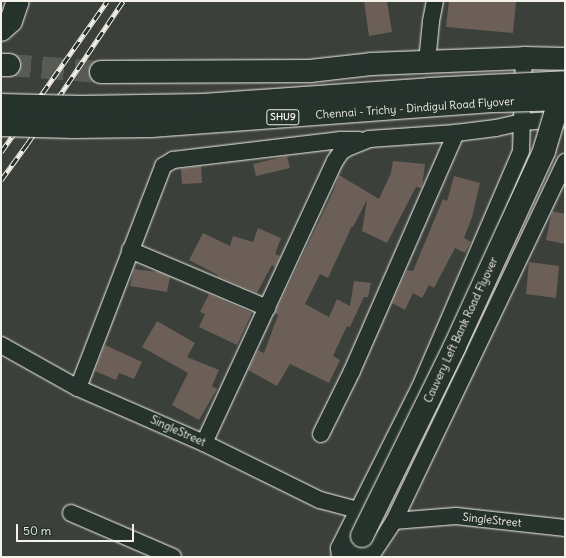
<!DOCTYPE html>
<html>
<head>
<meta charset="utf-8">
<style>
	body { margin:0 }
	#map { position:relative; width:566px; height:558px; overflow:hidden; background:#3b403a; font-family:Delius,sans-serif }
	div>[style] { position:absolute }
	.building>* { inset:0; background:#6b5f58 }
	.secondary-tunnel>* { height:22px; margin-top:-11px; transform-origin:0; background:repeating-linear-gradient(90deg,#575b54 0 22px,transparent 0 33px) }
	.roads { filter:drop-shadow(0 0 1px #f4f1e8) drop-shadow(0 0 1px #f4f1e8) }
	.street>* { height:16px; margin:-8px; padding:0 8px; transform-origin:8px; border-radius:8px; background:#26332d }
	.secondary>* { height:22px; margin:-11px; padding:0 11px; transform-origin:11px; border-radius:11px; background:#26332d }
	.rail>* { height:4.5px; margin-top:-2.25px; transform-origin:0; background:repeating-linear-gradient(90deg,#26332d 0 9px,#f4f1e8 0 18px); box-sizing:border-box; border-block:1px solid #f4f1e8 }
	.bridges { filter:drop-shadow(0 0 1px #f4f1e8) drop-shadow(0 0 1px #f4f1e8) }
	.secondary-bridge>* { height:22px; margin:-11px; padding:0 11px; transform-origin:11px; border-radius:11px; background:#26332d }
	.highway-bridge>* { height:22px; margin:-11px; padding:0 11px; transform-origin:11px; border-radius:11px; background:#26332d }
	span { translate:-50% -50%; white-space:nowrap; text-align:center; line-height:1.15; -webkit-text-stroke:3px #26332d; paint-order:stroke }
	.shield-label span { padding:1px 3px; background:#26332d; border:1px solid; border-radius:3px; -webkit-text-stroke-width:0 }
	.shield-label { font-size:10px; color:#f4f1e8; font-weight:700 }
	.street-label { font-size:11px; color:#f4f1e8 }
	.frame { position:absolute; inset:0; border:2px solid #f4f1e8; pointer-events:none }
	.scale { position:absolute; left:16px; top:524px; width:118px; height:18px; box-sizing:border-box; border:2px solid #f4f1e8; border-top:0; padding-left:5px; font-size:12px; line-height:14px; white-space:nowrap; color:#f4f1e8; -webkit-text-stroke:3px #26332d; paint-order:stroke }
</style>
</head>
<body>
<div id="map">
	<div class="building">
		<div style="clip-path:polygon(364px 1px,387px 1px,392px 32px,369px 36px)"></div>
		<div style="clip-path:polygon(449px 1px,516px 1px,513px 33px,446px 27px)"></div>
		<div style="clip-path:polygon(287px 156px,290px 168px,256px 176px,253px 164px)"></div>
		<div style="clip-path:polygon(393px 161px,425px 164px,422px 188px,416px 187px,387px 243px,362px 231px,367px 200px,353px 227px,352px 226px,328px 278px,320px 274px,305px 304px,329px 317px,337px 299px,350px 306px,354px 281px,371px 283px,368px 297px,364px 297px,350px 327px,347px 326px,333px 356px,340px 360px,329px 383px,290px 364px,277px 386px,248px 370px,258px 350px,264px 353px,278px 315px,275px 313px,333px 192px,339px 175px,379px 199px,391px 173px)"></div>
		<div style="clip-path:polygon(201px 166px,202px 183px,182px 184px,181px 169px)"></div>
		<div style="clip-path:polygon(454px 176px,480px 183px,472px 217px,464px 238px,471px 242px,465px 253px,455px 248px,434px 288px,429px 285px,422px 298px,413px 293px,405px 310px,392px 303px,407px 270px,413px 271px,443px 199px,447px 201px)"></div>
		<div style="clip-path:polygon(552px 211px,565px 214px,565px 244px,546px 240px)"></div>
		<div style="clip-path:polygon(258px 228px,281px 238px,275px 254px,280px 256px,275px 267px,272px 265px,257px 293px,217px 276px,218px 275px,189px 260px,203px 233px,230px 246px,233px 236px,253px 242px)"></div>
		<div style="clip-path:polygon(529px 262px,559px 266px,556px 298px,526px 294px)"></div>
		<div style="clip-path:polygon(134px 269px,158px 272px,170px 277px,167px 292px,130px 286px)"></div>
		<div style="clip-path:polygon(209px 294px,252px 313px,237px 345px,199px 327px,205px 314px,200px 312px)"></div>
		<div style="clip-path:polygon(157px 321px,195px 343px,187px 357px,219px 370px,212px 386px,217px 389px,199px 420px,172px 405px,188px 373px,142px 347px)"></div>
		<div style="clip-path:polygon(105px 345px,142px 362px,134px 379px,119px 373px,116px 380px,95px 371px)"></div>
	</div>
	<div class="secondary-tunnel">
		<div style="left:9px;top:65px;width:92px;rotate:4.4deg"></div>
	</div>
	<div class="roads">
		<div class="street">
			<div style="left:427px;top:62px;width:41px;rotate:-84.4deg"></div>
			<div style="left:431px;top:21px;width:20px;rotate:-79deg"></div>
			<div style="left:130px;top:250px;width:149px;rotate:22.9deg"></div>
			<div style="left:1px;top:345px;width:88px;rotate:29.2deg"></div>
			<div style="left:78px;top:388px;width:137px;rotate:23.6deg"></div>
			<div style="left:204px;top:443px;width:129px;rotate:26.2deg"></div>
			<div style="left:320px;top:500px;width:39px;rotate:15deg"></div>
			<div style="left:78px;top:388px;width:238px;rotate:-69deg"></div>
			<div style="left:163px;top:166px;width:12px;rotate:-31deg"></div>
			<div style="left:173px;top:160px;width:169px;rotate:-6.8deg"></div>
			<div style="left:341px;top:140px;width:18px"></div>
			<div style="left:321px;top:434px;width:70px;rotate:-63.8deg"></div>
			<div style="left:352px;top:371px;width:260px;rotate:-66.4deg"></div>
			<div style="left:204px;top:443px;width:311px;rotate:-65.1deg"></div>
			<div style="left:335px;top:161px;width:11px;rotate:-56deg"></div>
			<div style="left:341px;top:152px;width:7px;rotate:-34deg"></div>
			<div style="left:347px;top:148px;width:24px;rotate:-22deg"></div>
			<div style="left:369px;top:139px;width:87px;rotate:-3.9deg"></div>
			<div style="left:456px;top:133px;width:40px;rotate:-7.1deg"></div>
			<div style="left:496px;top:128px;width:27px;rotate:-13deg"></div>
			<div style="left:522px;top:122px;width:42px;rotate:-4.1deg"></div>
			<div style="left:71px;top:513px;width:111px;rotate:23.3deg"></div>
			<div style="left:394px;top:521px;width:62px;rotate:-4.6deg"></div>
			<div style="left:456px;top:516px;width:110px;rotate:6.3deg"></div>
			<div style="left:340px;top:557px;width:9px;rotate:-96deg"></div>
			<div style="left:339px;top:548px;width:180px;rotate:-63.3deg"></div>
			<div style="left:420px;top:387px;width:257px;rotate:-66.8deg"></div>
			<div style="left:521px;top:151px;width:93px;rotate:-88.2deg"></div>
			<div style="left:370px;top:557px;width:43px;rotate:-56.3deg"></div>
			<div style="left:394px;top:521px;width:398px;rotate:-64.5deg"></div>
		</div>
		<div class="secondary">
			<div style="left:1px;top:30px;width:13px;rotate:-42deg"></div>
			<div style="left:11px;top:21px;width:21px;rotate:-71deg"></div>
			<div style="left:1px;top:65px;width:8px"></div>
			<div style="left:101px;top:72px;width:209px;rotate:-0.3deg"></div>
			<div style="left:310px;top:71px;width:61px;rotate:-6.5deg"></div>
			<div style="left:371px;top:64px;width:153px;rotate:-2.2deg"></div>
			<div style="left:524px;top:58px;width:41px;rotate:1.4deg"></div>
			<div style="left:352px;top:557px;width:23px;rotate:-65deg"></div>
		</div>
	</div>
	<div class="rail">
		<div style="left:1px;top:152px;width:184px;rotate:-54.9deg"></div>
		<div style="left:1px;top:180px;width:44px;rotate:-54.2deg"></div>
		<div style="left:27px;top:144px;width:172px;rotate:-56.1deg"></div>
	</div>
	<div class="bridges">
		<div class="secondary-bridge">
			<div style="left:362px;top:536px;width:209px;rotate:-63.9deg"></div>
			<div style="left:454px;top:348px;width:217px;rotate:-65.4deg"></div>
			<div style="left:544px;top:151px;width:55px;rotate:-73.2deg"></div>
		</div>
		<div class="highway-bridge">
			<div style="left:1px;top:105px;width:79px;rotate:1.5deg"></div>
			<div style="left:80px;top:107px;width:123px;rotate:-0.9deg"></div>
			<div style="left:203px;top:105px;width:227px;rotate:-4deg"></div>
			<div style="left:429px;top:89px;width:136px;rotate:-2.9deg"></div>
			<div style="left:1px;top:125px;width:72px;rotate:1.6deg"></div>
			<div style="left:73px;top:127px;width:78px;rotate:-0.7deg"></div>
			<div style="left:151px;top:126px;width:345px;rotate:-4.2deg"></div>
			<div style="left:495px;top:101px;width:70px;rotate:-1.6deg"></div>
		</div>
	</div>
	<div class="shield-label">
		<span style="left:283px;top:117px">SHU9</span>
	</div>
	<div class="street-label">
		<span style="left:415px;top:108px;rotate:-4deg">Chennai - Trichy - Dindigul Road Flyover</span>
		<span style="left:461px;top:330px;rotate:-65deg">Cauvery Left Bank Road Flyover</span>
		<span style="left:178px;top:431px;rotate:24deg">SingleStreet</span>
		<span style="left:492px;top:520px;rotate:6deg">SingleStreet</span>
	</div>
	<div class="frame"></div>
	<div class="scale">50 m</div>
</div>
</body>
</html>
